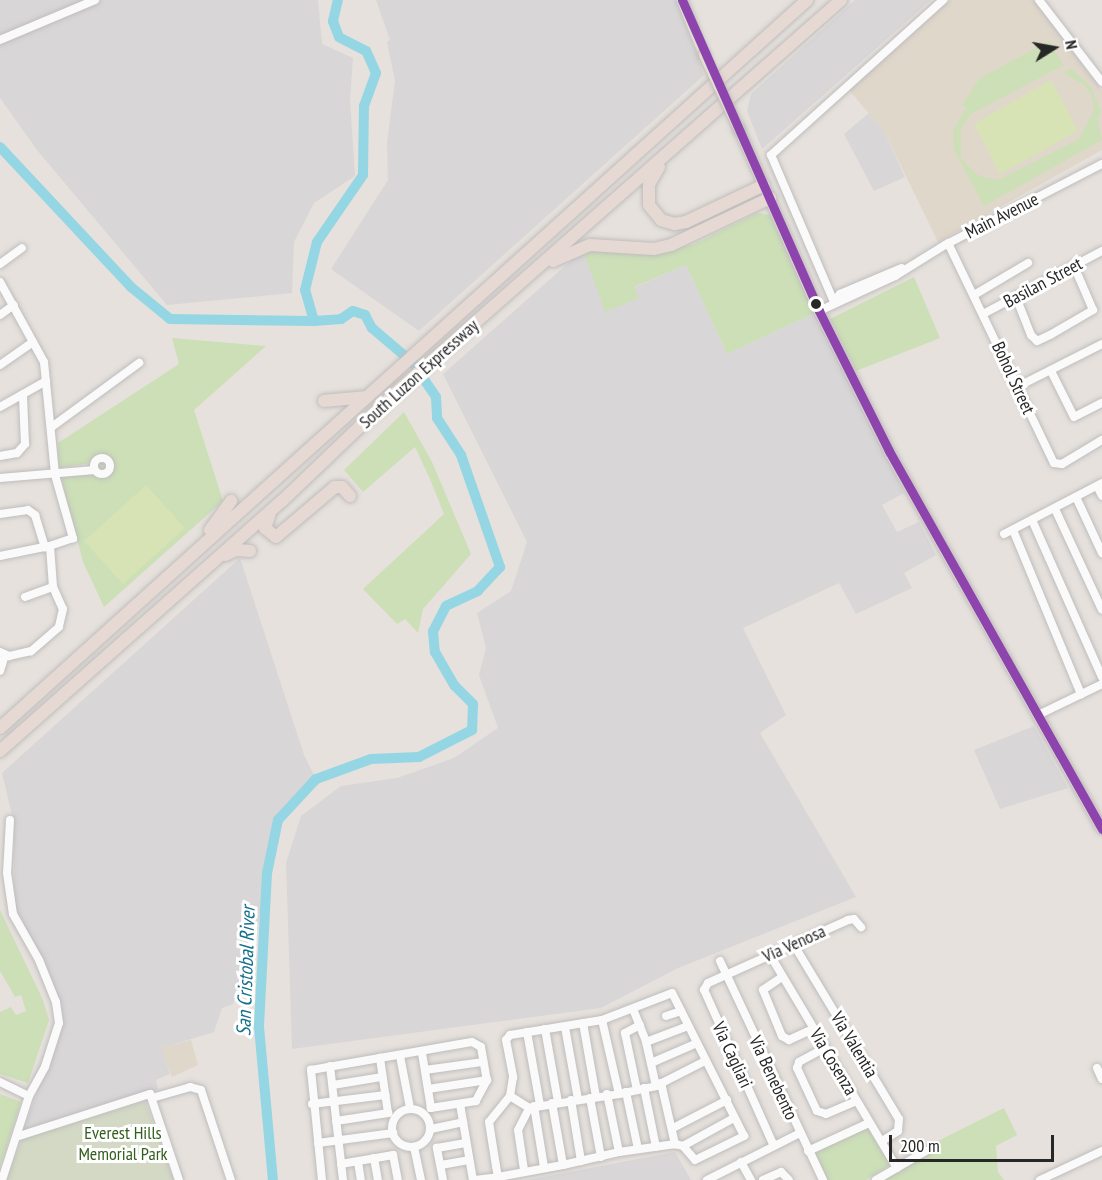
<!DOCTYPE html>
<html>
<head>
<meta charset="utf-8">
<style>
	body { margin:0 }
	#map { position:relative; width:1102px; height:1180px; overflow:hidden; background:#e6e1dc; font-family:"PT Sans Narrow",sans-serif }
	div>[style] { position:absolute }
	.industrial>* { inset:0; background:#d9d6d8 }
	.education>* { inset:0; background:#e0d7cb }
	.green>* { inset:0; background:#ccdfb7 }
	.cemetery>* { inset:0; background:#d3d9c4 }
	.pitch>* { inset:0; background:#d7e3b4 }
	.river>* { height:10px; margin:-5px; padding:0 5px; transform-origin:5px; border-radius:5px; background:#94d6e3 }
	.roads { filter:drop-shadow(0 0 2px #bfbdbd) drop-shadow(0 0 2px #bfbdbd) }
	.minor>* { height:8px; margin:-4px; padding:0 4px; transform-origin:4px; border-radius:4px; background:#fbfafa }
	.minor>.ring { margin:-4px; padding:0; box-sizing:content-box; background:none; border:8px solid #fbfafa; border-radius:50% }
	.major>* { height:10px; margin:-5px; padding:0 5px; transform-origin:5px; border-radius:5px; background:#e3ded3 }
	.highway>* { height:12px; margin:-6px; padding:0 6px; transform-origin:6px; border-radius:6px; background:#e6d9d3 }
	.bridges { filter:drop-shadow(0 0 2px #bfbdbb) drop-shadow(0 0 2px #bfbdbb) }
	.major-bridge>* { height:10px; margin:-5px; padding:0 5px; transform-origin:5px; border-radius:5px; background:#e3ded3 }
	.bus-1>* { height:9px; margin:-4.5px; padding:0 4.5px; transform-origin:4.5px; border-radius:4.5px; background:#8e44ad }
	.dots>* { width:16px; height:16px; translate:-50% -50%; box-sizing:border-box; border:3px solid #fff; border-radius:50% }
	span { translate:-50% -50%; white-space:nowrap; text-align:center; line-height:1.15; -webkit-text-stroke:6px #fff; paint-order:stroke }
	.street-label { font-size:18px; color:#272727 }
	.park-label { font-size:18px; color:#315e1d }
	.water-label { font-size:20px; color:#156f8d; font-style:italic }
	.north { position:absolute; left:1024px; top:18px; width:60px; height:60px; -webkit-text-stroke:4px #fff; paint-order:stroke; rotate:79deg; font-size:16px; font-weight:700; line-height:24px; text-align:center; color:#272727 }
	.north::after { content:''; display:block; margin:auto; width:21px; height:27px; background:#272727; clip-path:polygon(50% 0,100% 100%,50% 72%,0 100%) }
	.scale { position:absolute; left:889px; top:1135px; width:165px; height:27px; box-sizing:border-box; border:3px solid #272727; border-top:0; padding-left:8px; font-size:18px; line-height:21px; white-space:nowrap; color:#272727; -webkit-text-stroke:4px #fff; paint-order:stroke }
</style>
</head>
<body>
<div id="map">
	<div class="industrial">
		<div style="clip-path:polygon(0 0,318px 0,322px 44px,353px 58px,350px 99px,355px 176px,314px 203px,294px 242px,292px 293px,167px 305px,37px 150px,0 98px)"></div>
		<div style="clip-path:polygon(376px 0,676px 0,704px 75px,419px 331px,331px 269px,388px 180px,387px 143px,395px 81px,387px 42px,390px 40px)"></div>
		<div style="clip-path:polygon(855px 0,931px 0,762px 149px,747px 111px,751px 94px)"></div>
		<div style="clip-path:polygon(869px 113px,884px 131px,905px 177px,874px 191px,844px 134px)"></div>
		<div style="clip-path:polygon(583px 250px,638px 297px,633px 288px,686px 265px,727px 354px,815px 313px,904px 493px,882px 505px,897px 532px,919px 522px,936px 555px,904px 573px,912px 588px,856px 614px,839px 583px,743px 628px,786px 715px,760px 733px,856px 897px,678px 968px,601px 1008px,292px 1049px,286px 863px,301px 816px,341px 786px,397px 778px,454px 758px,498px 728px,479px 675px,486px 648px,477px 613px,511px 591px,527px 542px,443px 374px)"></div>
		<div style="clip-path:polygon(240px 558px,304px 755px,316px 779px,278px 820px,255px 941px,233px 1004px,222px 1008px,214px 1032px,162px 1048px,170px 1074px,156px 1080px,158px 1089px,23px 1130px,62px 1026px,58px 1006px,14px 906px,14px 823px,2px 773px)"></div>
		<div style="clip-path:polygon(1034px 726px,1068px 788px,1000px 809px,974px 750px)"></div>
		<div style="clip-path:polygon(675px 1152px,691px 1180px,527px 1180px)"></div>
	</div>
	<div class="education">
		<div style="clip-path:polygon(950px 0,1035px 0,1102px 91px,1102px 150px,938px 242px,884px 131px,849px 90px)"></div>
		<div style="clip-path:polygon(191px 1040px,198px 1065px,172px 1077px,161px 1048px)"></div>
	</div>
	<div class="green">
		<div style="clip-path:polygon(1049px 41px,1064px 65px,971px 114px,961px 128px,961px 158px,977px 175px,998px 180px,1079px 139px,1094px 110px,1092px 96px,1084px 85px,1064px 73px,1071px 68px,1091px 87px,1101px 112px,1097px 118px,1102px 140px,984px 206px,954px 150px,953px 131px,966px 108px,962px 105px,980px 78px)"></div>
		<div style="clip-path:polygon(757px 213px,770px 215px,815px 313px,727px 354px,686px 265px,634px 287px,639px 298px,605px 312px,583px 250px,659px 253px,694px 244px)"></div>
		<div style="clip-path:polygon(914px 277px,940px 338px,856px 371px,830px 319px)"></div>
		<div style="clip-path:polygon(172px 338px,266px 346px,194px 410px,223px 501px,104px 607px,83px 562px,61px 477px,93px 472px,91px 463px,59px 468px,58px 443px,179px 364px)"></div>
		<div style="clip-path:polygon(404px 412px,432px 462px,471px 554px,423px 609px,418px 633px,405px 619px,397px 624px,363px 589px,444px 514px,430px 479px,415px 447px,363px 492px,344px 470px)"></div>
		<div style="clip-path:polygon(0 910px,43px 1000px,49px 1020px,28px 1083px,0 1074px,0 1012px,11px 1007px,16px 1015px,26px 1011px,21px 995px,15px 997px,0 971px)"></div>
		<div style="clip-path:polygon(0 1094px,21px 1102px,0 1167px)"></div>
		<div style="clip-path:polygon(1004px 1108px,1017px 1135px,996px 1146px,998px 1172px,1004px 1180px,875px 1180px,930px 1145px)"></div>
		<div style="clip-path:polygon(868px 1125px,890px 1165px,866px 1180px,826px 1180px,814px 1153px)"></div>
	</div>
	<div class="cemetery">
		<div style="clip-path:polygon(145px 1101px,174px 1180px,6px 1180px,22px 1139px)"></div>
	</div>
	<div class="pitch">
		<div style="clip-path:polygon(1051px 80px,1078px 131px,1000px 174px,974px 124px)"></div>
		<div style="clip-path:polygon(146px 485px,185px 528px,123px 584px,84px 541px)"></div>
	</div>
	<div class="river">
		<div style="left:0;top:147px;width:192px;rotate:46.9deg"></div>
		<div style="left:131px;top:287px;width:50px;rotate:39.4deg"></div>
		<div style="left:170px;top:319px;width:144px;rotate:0.8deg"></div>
		<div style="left:314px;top:321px;width:27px;rotate:-4deg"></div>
		<div style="left:341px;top:319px;width:14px;rotate:-34deg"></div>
		<div style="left:353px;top:311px;width:13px;rotate:18deg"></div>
		<div style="left:365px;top:315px;width:15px;rotate:62deg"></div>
		<div style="left:372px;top:328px;width:54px;rotate:40.5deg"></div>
		<div style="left:413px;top:363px;width:41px;rotate:55.9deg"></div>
		<div style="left:436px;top:397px;width:21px;rotate:87deg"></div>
		<div style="left:437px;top:418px;width:44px;rotate:57deg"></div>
		<div style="left:461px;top:455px;width:119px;rotate:70.8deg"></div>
		<div style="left:500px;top:567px;width:33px;rotate:133deg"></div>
		<div style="left:478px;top:591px;width:35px;rotate:155deg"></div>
		<div style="left:446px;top:606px;width:28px;rotate:117deg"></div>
		<div style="left:433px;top:631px;width:21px;rotate:85deg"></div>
		<div style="left:435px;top:652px;width:39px;rotate:60deg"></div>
		<div style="left:455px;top:686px;width:25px;rotate:45deg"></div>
		<div style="left:473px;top:704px;width:26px;rotate:92deg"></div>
		<div style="left:472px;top:730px;width:59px;rotate:153deg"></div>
		<div style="left:419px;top:757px;width:48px;rotate:177.6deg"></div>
		<div style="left:371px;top:759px;width:59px;rotate:160deg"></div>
		<div style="left:316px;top:779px;width:56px;rotate:132.8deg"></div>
		<div style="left:278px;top:820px;width:54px;rotate:101.7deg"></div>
		<div style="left:267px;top:873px;width:154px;rotate:93deg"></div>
		<div style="left:259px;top:1027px;width:154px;rotate:84.8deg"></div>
		<div style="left:314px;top:321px;width:32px;rotate:-106deg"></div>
		<div style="left:305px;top:290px;width:49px;rotate:-76deg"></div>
		<div style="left:317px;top:242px;width:81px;rotate:-55.5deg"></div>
		<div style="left:363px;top:175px;width:69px;rotate:-89.2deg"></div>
		<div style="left:364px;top:106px;width:35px;rotate:-70deg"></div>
		<div style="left:376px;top:73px;width:24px;rotate:-114deg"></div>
		<div style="left:366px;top:51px;width:30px;rotate:-153deg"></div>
		<div style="left:339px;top:37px;width:17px;rotate:-111deg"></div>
		<div style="left:333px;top:21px;width:22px;rotate:-77deg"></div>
	</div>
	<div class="roads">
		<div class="minor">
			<div style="left:1039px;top:0;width:103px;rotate:52.5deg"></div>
			<div style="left:0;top:40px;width:103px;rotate:-22.8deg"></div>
			<div style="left:948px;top:243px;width:244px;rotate:64.3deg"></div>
			<div style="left:1054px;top:463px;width:8px;rotate:7deg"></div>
			<div style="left:1062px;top:464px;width:47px;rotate:-31deg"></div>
			<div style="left:0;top:264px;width:27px;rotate:-36deg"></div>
			<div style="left:0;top:282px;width:91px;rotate:61.2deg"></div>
			<div style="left:44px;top:362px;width:114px;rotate:84.4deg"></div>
			<div style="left:55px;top:475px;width:66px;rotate:74.1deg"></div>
			<div style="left:73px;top:538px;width:24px;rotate:161deg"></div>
			<div style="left:50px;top:546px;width:41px;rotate:85.8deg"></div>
			<div style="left:53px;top:587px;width:24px;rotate:66deg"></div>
			<div style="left:63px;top:609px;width:18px;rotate:103deg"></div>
			<div style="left:59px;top:627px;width:37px;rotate:139deg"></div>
			<div style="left:31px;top:651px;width:23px;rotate:167deg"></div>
			<div style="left:9px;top:656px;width:10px;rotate:-156deg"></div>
			<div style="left:974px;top:295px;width:63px;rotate:-30.7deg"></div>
			<div style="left:1016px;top:297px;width:41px;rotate:68.5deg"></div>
			<div style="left:1031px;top:335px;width:8px;rotate:45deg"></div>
			<div style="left:1037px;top:341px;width:14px;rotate:-25deg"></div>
			<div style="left:1050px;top:335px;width:50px;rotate:-30.2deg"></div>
			<div style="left:1093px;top:310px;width:48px;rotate:-113.4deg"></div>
			<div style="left:834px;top:302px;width:160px;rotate:-113.2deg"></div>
			<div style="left:771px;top:155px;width:232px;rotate:-42deg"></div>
			<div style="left:834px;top:302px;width:10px;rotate:-53deg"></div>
			<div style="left:840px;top:294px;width:67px;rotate:-22.8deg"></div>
			<div style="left:819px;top:311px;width:84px;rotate:-24.7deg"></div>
			<div style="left:895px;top:276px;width:59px;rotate:-31.8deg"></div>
			<div style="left:945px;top:245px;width:177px;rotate:-27.3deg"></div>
			<div style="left:983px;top:314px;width:135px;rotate:-27.9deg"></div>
			<div style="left:0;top:315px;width:17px;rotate:-36deg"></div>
			<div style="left:0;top:365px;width:40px;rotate:-34.9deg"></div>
			<div style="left:1051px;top:371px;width:51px;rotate:63.4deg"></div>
			<div style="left:1074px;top:417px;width:31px;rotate:-27deg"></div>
			<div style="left:1017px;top:387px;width:95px;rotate:-26.8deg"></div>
			<div style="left:0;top:407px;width:53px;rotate:-29.5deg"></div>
			<div style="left:53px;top:426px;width:107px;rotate:-36.2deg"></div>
			<div style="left:0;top:456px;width:17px;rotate:-10deg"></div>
			<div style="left:17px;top:453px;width:12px;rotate:-48deg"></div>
			<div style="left:25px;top:444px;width:48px;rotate:-92.4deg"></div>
			<div class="ring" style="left:94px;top:458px;width:8px;height:8px"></div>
			<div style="left:0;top:478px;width:95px;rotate:-4.8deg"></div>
			<div style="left:1097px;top:486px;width:11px;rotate:63deg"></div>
			<div style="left:1076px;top:497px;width:62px;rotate:65.1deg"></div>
			<div style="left:1055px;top:509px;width:111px;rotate:65deg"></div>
			<div style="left:0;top:514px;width:28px;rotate:-8deg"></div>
			<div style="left:28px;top:510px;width:9px;rotate:36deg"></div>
			<div style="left:35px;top:515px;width:34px;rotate:73deg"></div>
			<div style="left:1032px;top:520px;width:172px;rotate:66deg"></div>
			<div style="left:1013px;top:530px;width:178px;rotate:67.5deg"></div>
			<div style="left:1004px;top:534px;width:110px;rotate:-27.5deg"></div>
			<div style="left:0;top:556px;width:50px;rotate:-11.5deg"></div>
			<div style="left:25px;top:597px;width:30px;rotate:-20deg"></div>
			<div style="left:0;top:671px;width:17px;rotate:-73deg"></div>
			<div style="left:1038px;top:715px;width:71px;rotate:-25.8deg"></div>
			<div style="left:10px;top:820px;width:53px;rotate:93.2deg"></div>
			<div style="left:7px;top:873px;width:41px;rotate:81.7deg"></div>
			<div style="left:13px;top:914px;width:53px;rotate:60.5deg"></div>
			<div style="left:39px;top:960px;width:45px;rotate:68deg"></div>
			<div style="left:56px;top:1002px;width:21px;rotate:82deg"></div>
			<div style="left:59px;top:1023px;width:46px;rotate:107.7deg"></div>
			<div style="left:45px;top:1067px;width:33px;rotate:119deg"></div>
			<div style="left:794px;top:945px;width:203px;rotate:58.9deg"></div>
			<div style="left:899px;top:1119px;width:12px;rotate:95deg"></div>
			<div style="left:898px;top:1131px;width:19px;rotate:148deg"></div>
			<div style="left:770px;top:955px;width:248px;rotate:59.2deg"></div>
			<div style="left:720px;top:961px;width:242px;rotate:64.8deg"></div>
			<div style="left:782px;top:977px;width:23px;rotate:146deg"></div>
			<div style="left:763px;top:990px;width:50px;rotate:67.6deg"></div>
			<div style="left:782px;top:1036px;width:8px;rotate:30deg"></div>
			<div style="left:789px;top:1040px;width:26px;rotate:-25deg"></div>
			<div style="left:633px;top:1009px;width:35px;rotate:68deg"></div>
			<div style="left:646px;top:1042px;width:45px;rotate:77.2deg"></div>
			<div style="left:666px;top:1016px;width:16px;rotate:-18deg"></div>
			<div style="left:602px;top:1020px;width:76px;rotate:77.1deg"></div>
			<div style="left:583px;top:1023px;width:75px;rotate:80deg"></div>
			<div style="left:565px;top:1027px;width:73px;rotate:79.8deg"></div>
			<div style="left:545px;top:1029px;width:74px;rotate:79.9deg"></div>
			<div style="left:527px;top:1032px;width:74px;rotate:79.9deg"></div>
			<div style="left:646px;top:1042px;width:45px;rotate:-20.9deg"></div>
			<div style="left:823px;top:1049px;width:27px;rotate:152deg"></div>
			<div style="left:799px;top:1062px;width:6px;rotate:108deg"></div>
			<div style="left:797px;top:1068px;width:47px;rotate:65.1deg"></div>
			<div style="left:817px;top:1111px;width:9px;rotate:18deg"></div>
			<div style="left:826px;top:1114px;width:33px;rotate:-23deg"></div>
			<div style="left:400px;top:1056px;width:53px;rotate:79.1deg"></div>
			<div style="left:651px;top:1063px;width:50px;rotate:-23.5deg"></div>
			<div style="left:330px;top:1066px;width:115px;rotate:83.5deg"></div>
			<div style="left:1097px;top:1068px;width:12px;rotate:66deg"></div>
			<div style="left:425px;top:1070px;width:59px;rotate:-7.9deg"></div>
			<div style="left:0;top:1082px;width:32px;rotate:26deg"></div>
			<div style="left:29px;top:1096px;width:88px;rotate:107.8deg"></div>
			<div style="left:661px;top:1083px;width:63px;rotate:77.1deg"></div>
			<div style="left:333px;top:1085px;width:50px;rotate:-9.3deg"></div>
			<div style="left:644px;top:1088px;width:60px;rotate:78.5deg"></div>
			<div style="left:428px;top:1089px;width:60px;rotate:-8.7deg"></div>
			<div style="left:637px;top:1090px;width:58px;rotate:-101.9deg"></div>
			<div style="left:625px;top:1033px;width:17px;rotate:-28deg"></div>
			<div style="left:626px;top:1092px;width:58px;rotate:78.1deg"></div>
			<div style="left:607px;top:1094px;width:59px;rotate:78.3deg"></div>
			<div style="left:510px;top:1096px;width:22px;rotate:32deg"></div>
			<div style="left:529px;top:1108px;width:91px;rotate:-8.8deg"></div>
			<div style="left:619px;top:1094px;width:38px;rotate:-12deg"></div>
			<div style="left:656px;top:1086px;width:55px;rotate:-27deg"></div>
			<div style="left:152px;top:1098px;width:40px;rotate:-16deg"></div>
			<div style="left:190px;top:1087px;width:11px;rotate:15deg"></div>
			<div style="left:201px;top:1090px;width:95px;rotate:71.6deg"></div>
			<div style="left:590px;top:1098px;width:60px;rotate:79.4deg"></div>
			<div style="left:571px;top:1100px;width:62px;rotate:80.7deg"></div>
			<div style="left:552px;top:1103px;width:63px;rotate:79.9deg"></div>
			<div style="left:312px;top:1104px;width:74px;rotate:-7deg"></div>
			<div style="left:460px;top:1104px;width:77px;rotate:80.3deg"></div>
			<div style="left:534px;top:1106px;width:62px;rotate:80.7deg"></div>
			<div class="ring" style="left:392px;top:1109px;width:30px;height:30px"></div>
			<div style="left:336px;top:1121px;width:53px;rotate:-8.7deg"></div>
			<div style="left:388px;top:1113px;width:56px;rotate:-98.3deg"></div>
			<div style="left:673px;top:1128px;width:61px;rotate:-27.4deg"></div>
			<div style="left:431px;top:1129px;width:33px;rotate:-12deg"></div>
			<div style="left:19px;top:1136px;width:138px;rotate:-17.8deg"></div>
			<div style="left:150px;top:1094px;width:91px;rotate:71.4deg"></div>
			<div style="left:318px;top:1143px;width:76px;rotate:-7.6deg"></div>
			<div style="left:773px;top:1144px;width:169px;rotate:-114.1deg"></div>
			<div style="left:704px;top:990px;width:8px;rotate:-60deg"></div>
			<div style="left:708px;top:983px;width:154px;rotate:-24.2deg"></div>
			<div style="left:848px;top:920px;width:6px;rotate:-9deg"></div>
			<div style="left:854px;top:919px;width:11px;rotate:49deg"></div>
			<div style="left:683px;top:1146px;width:58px;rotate:-28.8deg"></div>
			<div style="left:414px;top:1147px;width:34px;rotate:78deg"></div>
			<div style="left:808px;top:1151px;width:67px;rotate:-24.7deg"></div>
			<div style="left:374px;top:1158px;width:22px;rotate:80deg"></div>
			<div style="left:358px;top:1162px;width:18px;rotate:81deg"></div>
			<div style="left:741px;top:1162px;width:21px;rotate:61deg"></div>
			<div style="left:341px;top:1164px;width:53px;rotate:-9.8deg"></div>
			<div style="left:393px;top:1155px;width:25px;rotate:79deg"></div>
			<div style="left:441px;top:1165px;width:28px;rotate:-10deg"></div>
			<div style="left:524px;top:1170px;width:40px;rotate:-98.5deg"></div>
			<div style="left:518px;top:1130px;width:25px;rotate:-63deg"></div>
			<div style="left:322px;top:1180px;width:111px;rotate:-95.7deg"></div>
			<div style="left:311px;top:1070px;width:163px;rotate:-9.9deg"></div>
			<div style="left:472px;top:1042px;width:10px;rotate:29deg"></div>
			<div style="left:481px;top:1047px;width:34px;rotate:80deg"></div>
			<div style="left:487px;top:1080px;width:24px;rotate:118deg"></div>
			<div style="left:476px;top:1101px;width:46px;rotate:171.2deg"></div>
			<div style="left:431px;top:1108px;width:56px;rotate:-99.3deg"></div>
			<div style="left:443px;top:1180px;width:33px;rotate:-101deg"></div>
			<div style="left:437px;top:1148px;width:29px;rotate:-10deg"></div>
			<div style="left:475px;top:1180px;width:23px;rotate:-7deg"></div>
			<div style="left:498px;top:1177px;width:66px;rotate:-10.5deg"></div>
			<div style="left:563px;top:1165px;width:57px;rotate:-13.1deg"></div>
			<div style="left:619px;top:1152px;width:57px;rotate:-8.1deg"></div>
			<div style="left:675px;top:1144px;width:8px;rotate:14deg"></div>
			<div style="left:683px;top:1146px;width:18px;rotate:49deg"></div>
			<div style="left:695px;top:1160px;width:55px;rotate:-26.1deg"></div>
			<div style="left:744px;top:1136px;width:160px;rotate:-116.7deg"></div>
			<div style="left:672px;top:993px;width:75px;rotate:158.9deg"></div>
			<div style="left:602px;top:1020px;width:93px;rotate:170.7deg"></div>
			<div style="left:510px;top:1035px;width:6px;rotate:129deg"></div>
			<div style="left:506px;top:1040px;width:38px;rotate:79deg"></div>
			<div style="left:513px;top:1077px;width:19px;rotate:99deg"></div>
			<div style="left:510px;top:1096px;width:33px;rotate:129deg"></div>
			<div style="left:489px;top:1122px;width:45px;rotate:81deg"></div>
			<div style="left:496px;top:1166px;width:11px;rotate:80deg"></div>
			<div style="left:498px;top:1177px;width:3px;rotate:72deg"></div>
			<div style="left:707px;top:1180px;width:102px;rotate:-26.8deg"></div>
			<div style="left:763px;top:1180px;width:20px;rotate:-24deg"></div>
			<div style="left:781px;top:1172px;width:11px;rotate:45deg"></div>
			<div style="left:876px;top:1180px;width:58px;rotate:-30.1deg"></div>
			<div style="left:1040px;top:1180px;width:68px;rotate:-25.1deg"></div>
		</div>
		<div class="major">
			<div style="left:682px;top:0;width:59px;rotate:68.2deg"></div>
			<div style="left:739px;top:129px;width:199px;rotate:66.3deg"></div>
			<div style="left:819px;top:311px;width:157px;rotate:63.4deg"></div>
			<div style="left:889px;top:451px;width:434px;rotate:60.6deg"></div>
		</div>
		<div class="highway">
			<div style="left:659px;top:167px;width:20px;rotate:120deg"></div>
			<div style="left:649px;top:184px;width:21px;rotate:90deg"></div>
			<div style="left:649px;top:205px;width:19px;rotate:51deg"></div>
			<div style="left:661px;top:220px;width:14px;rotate:17deg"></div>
			<div style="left:674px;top:224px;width:12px;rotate:-9deg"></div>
			<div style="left:686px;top:222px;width:86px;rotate:-25.4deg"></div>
			<div style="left:553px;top:261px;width:40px;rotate:-23.4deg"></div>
			<div style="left:590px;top:245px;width:64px;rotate:3.6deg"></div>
			<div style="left:654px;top:249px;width:17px;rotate:-13deg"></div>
			<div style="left:671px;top:245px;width:110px;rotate:-25.4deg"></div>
			<div style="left:324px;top:401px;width:43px;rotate:-5.3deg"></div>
			<div style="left:270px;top:513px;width:16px;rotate:108deg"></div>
			<div style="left:265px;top:528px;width:14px;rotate:39deg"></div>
			<div style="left:276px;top:537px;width:77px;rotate:-40.3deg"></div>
			<div style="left:335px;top:487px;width:7px"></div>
			<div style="left:342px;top:487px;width:12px;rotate:48deg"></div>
			<div style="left:210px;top:530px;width:36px;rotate:-54deg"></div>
			<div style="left:225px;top:555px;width:12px;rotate:-24deg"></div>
			<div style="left:236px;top:550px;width:14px;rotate:4deg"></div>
			<div style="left:0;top:728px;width:1087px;rotate:-42.05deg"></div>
			<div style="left:0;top:751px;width:377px;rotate:-41.6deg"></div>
			<div style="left:282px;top:501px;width:155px;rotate:-43.7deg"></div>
			<div style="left:394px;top:394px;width:596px;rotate:-41.39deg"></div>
		</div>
	</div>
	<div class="bridges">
		<div class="major-bridge">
			<div style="left:704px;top:55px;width:82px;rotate:64.7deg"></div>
		</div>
	</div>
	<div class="bus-1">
		<div style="left:682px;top:0;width:340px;rotate:66.2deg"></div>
		<div style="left:819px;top:311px;width:157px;rotate:63.4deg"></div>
		<div style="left:889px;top:451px;width:434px;rotate:60.6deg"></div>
	</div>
	<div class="dots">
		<div style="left:816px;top:304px;background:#272727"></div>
	</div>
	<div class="street-label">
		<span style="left:1002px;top:216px;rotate:-27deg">Main Avenue</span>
		<span style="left:1043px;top:283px;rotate:-28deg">Basilan Street</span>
		<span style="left:419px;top:374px;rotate:-42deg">South Luzon Expressway</span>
		<span style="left:1013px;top:378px;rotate:65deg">Bohol Street</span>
		<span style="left:794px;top:944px;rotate:-24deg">Via Venosa</span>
		<span style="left:854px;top:1045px;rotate:59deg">Via Valentia</span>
		<span style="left:732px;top:1055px;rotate:65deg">Via Cagliari</span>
		<span style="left:833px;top:1062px;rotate:59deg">Via Cosenza</span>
		<span style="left:773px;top:1078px;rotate:65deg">Via Benebento</span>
	</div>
	<div class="park-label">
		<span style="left:123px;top:1144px">Everest Hills<br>Memorial Park</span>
	</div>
	<div class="water-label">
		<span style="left:246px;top:971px;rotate:-88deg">San Cristobal River</span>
	</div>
	<div class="north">N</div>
	<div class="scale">200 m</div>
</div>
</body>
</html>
